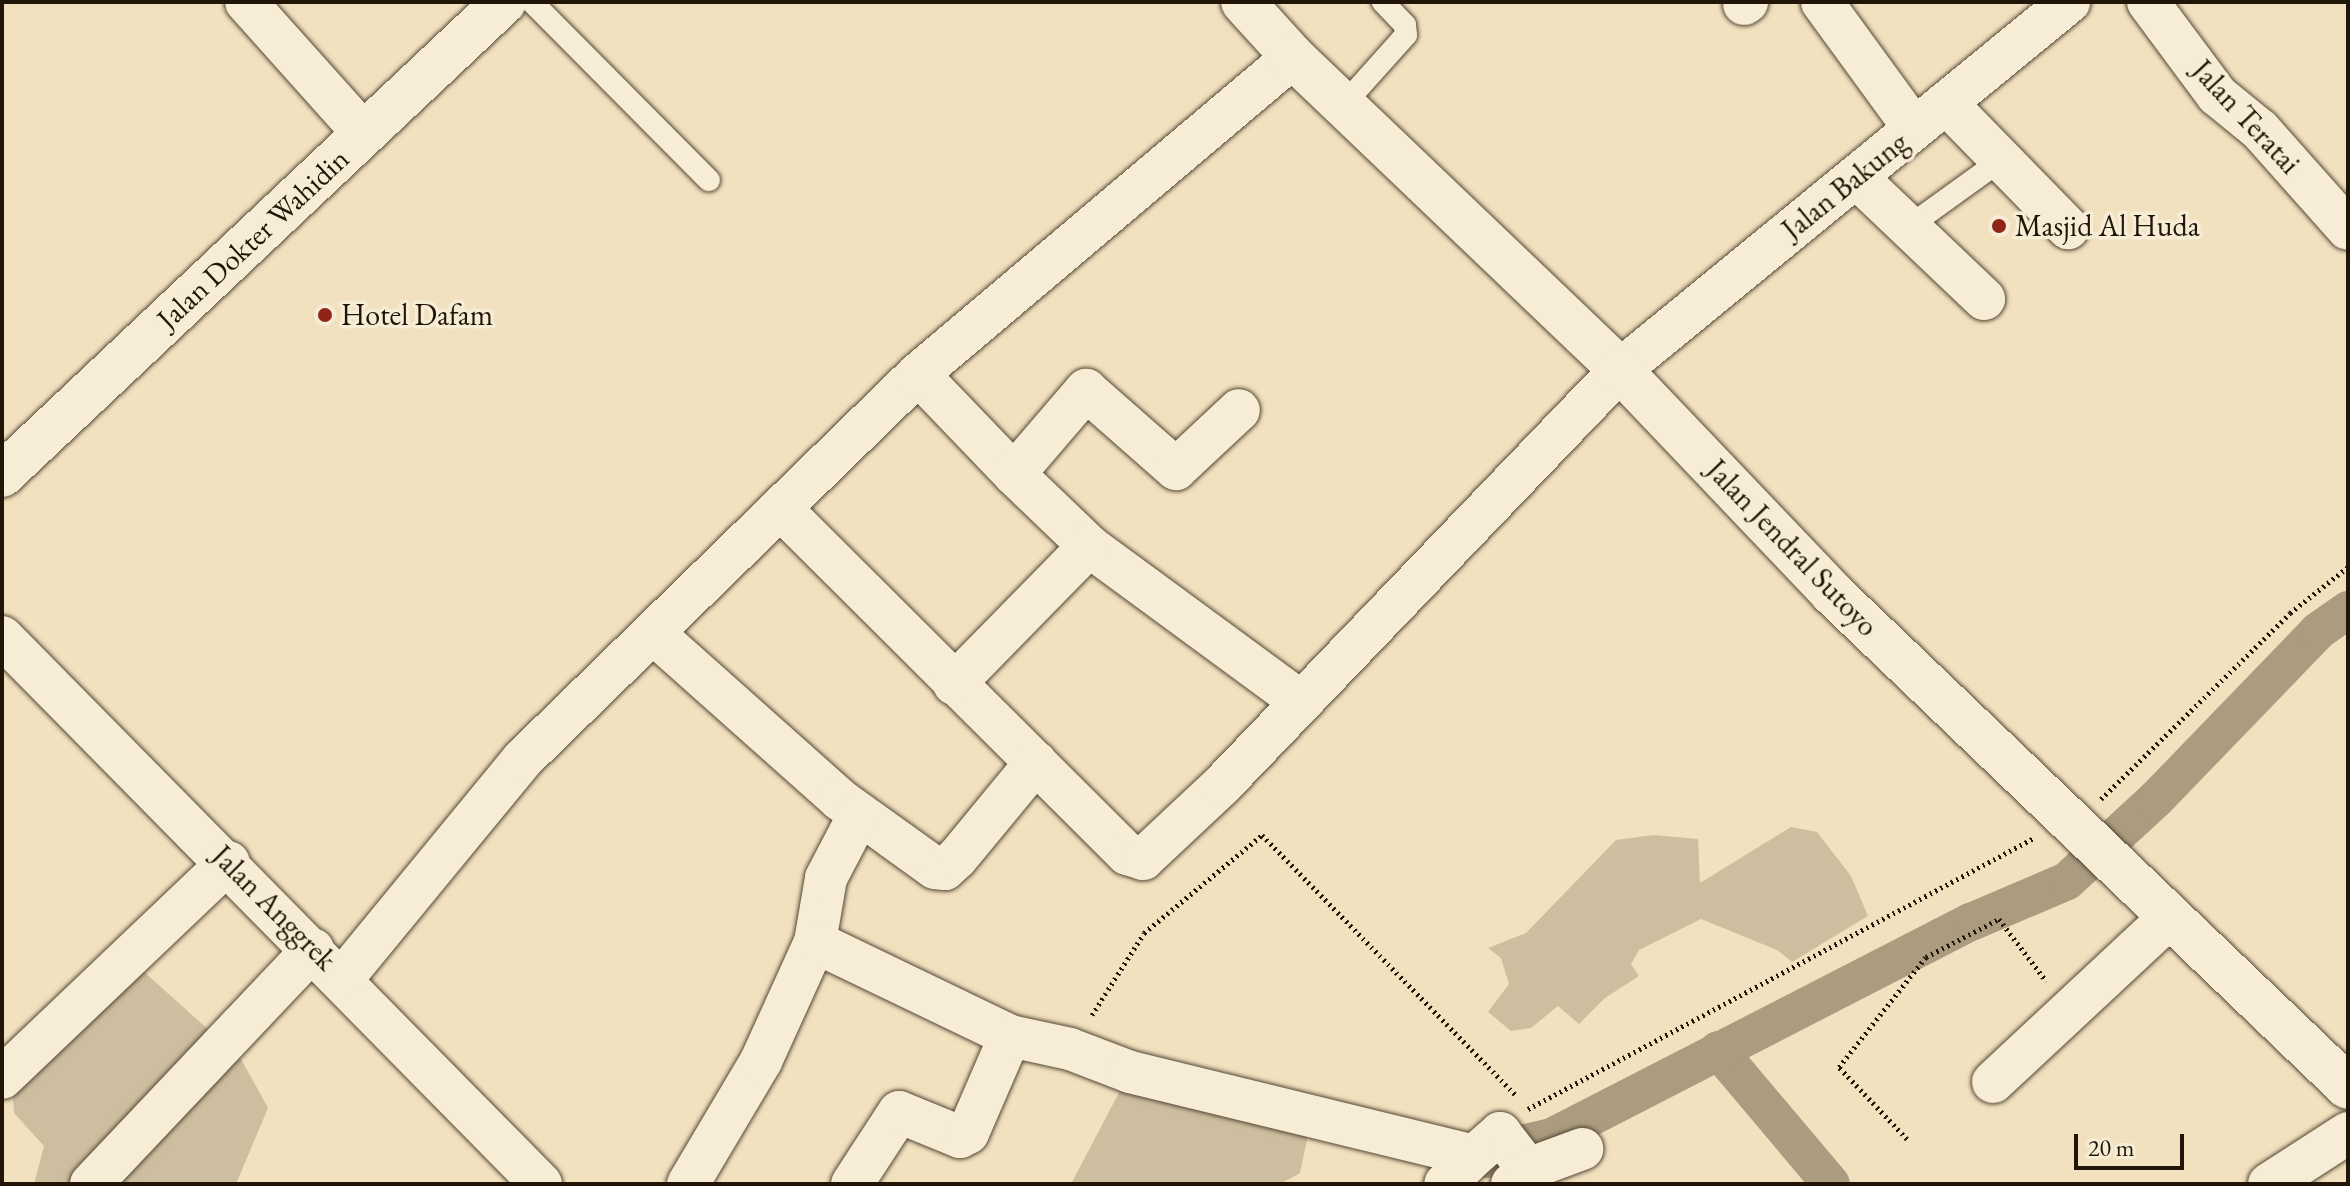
<!DOCTYPE html>
<html>
<head>
<meta charset="utf-8">
<style>
	body { margin:0 }
	#map { position:relative; width:2350px; height:1186px; overflow:hidden; background:#f2e1bf; font-family:"EB Garamond",serif }
	div>[style] { position:absolute }
	.green>* { inset:0; background:#cebea0 }
	.canal>* { height:38px; margin:-19px; padding:0 19px; transform-origin:19px; border-radius:19px; background:#ab9c80 }
	.path>* { height:5px; margin-top:-2.5px; transform-origin:0; background:repeating-linear-gradient(90deg,#201507 0 2px,transparent 0 6px) }
	.roads { filter:drop-shadow(0 0 2px #544835) drop-shadow(0 0 2px #544835) }
	.service>* { height:22px; margin:-11px; padding:0 11px; transform-origin:11px; border-radius:11px; background:#f7ecd5 }
	.minor>* { height:42px; margin:-21px; padding:0 21px; transform-origin:21px; border-radius:21px; background:#f7ecd5 }
	.tertiary>* { height:44px; margin:-22px; padding:0 22px; transform-origin:22px; border-radius:22px; background:#f7ecd5 }
	.dots>* { width:22px; height:22px; translate:-50% -50%; box-sizing:border-box; border:4px solid #f7ecd5; border-radius:50% }
	span { translate:-50% -50%; white-space:nowrap; text-align:center; line-height:1.15; -webkit-text-stroke:7px #f7ecd5; paint-order:stroke }
	.street-label { font-size:30px; color:#201507 }
	.poi-label { font-size:30px; color:#201507 }
	.left { translate:0 -50%; text-align:left }
	.frame { position:absolute; inset:0; border:4px solid #201507; pointer-events:none }
	.scale { position:absolute; left:2074px; top:1134px; width:110px; height:36px; box-sizing:border-box; border:4px solid #201507; border-top:0; padding-left:10px; font-size:24px; line-height:28px; white-space:nowrap; color:#201507; -webkit-text-stroke:6px #f7ecd5; paint-order:stroke }
</style>
</head>
<body>
<div id="map">
	<div class="green">
		<div style="clip-path:polygon(1791px 827px,1817px 832px,1851px 876px,1868px 916px,1792px 962px,1777px 950px,1701px 919px,1639px 950px,1631px 964px,1639px 976px,1605px 998px,1579px 1024px,1558px 1006px,1531px 1028px,1511px 1031px,1488px 1012px,1509px 984px,1501px 958px,1488px 948px,1526px 933px,1616px 840px,1653px 835px,1698px 839px,1700px 883px)"></div>
		<div style="clip-path:polygon(132px 961px,241px 1059px,268px 1108px,236px 1184px,34px 1184px,44px 1146px,14px 1113px,11px 1067px)"></div>
		<div style="clip-path:polygon(1123px 1085px,1312px 1115px,1300px 1173px,1280px 1184px,1071px 1184px)"></div>
	</div>
	<div class="canal">
		<div style="left:1718px;top:1050px;width:175px;rotate:49.9deg"></div>
		<div style="left:1487px;top:1159px;width:12px;rotate:-48deg"></div>
		<div style="left:1495px;top:1150px;width:58px;rotate:-12.8deg"></div>
		<div style="left:1552px;top:1137px;width:471px;rotate:-27.2deg"></div>
		<div style="left:1971px;top:922px;width:104px;rotate:-23.1deg"></div>
		<div style="left:2067px;top:881px;width:121px;rotate:-42.7deg"></div>
		<div style="left:2156px;top:799px;width:233px;rotate:-46deg"></div>
		<div style="left:2318px;top:631px;width:37px;rotate:-35deg"></div>
	</div>
	<div class="path">
		<div style="left:2101px;top:799px;width:265px;rotate:-44.5deg"></div>
		<div style="left:2290px;top:613px;width:74px;rotate:-38.4deg"></div>
		<div style="left:1092px;top:1015px;width:97px;rotate:-57.6deg"></div>
		<div style="left:1144px;top:933px;width:153px;rotate:-39.7deg"></div>
		<div style="left:1262px;top:835px;width:366px;rotate:45.7deg"></div>
		<div style="left:1528px;top:1109px;width:574px;rotate:-28.17deg"></div>
		<div style="left:1907px;top:1139px;width:99px;rotate:-133.4deg"></div>
		<div style="left:1839px;top:1067px;width:140px;rotate:-51.7deg"></div>
		<div style="left:1926px;top:957px;width:82px;rotate:-27.5deg"></div>
		<div style="left:1999px;top:919px;width:78px;rotate:52.8deg"></div>
	</div>
	<div class="roads">
		<div class="service">
			<div style="left:532px;top:2px;width:251px;rotate:45.2deg"></div>
			<div style="left:1346px;top:102px;width:90px;rotate:-48.2deg"></div>
			<div style="left:1406px;top:35px;width:10px;rotate:-96deg"></div>
			<div style="left:1405px;top:25px;width:32px;rotate:-134deg"></div>
			<div style="left:1911px;top:225px;width:111px;rotate:-35.8deg"></div>
		</div>
		<div class="minor">
			<div style="left:246px;top:2px;width:177px;rotate:48.2deg"></div>
			<div style="left:1822px;top:2px;width:156px;rotate:53.9deg"></div>
			<div style="left:2148px;top:2px;width:116px;rotate:53.4deg"></div>
			<div style="left:2217px;top:95px;width:55px;rotate:39.1deg"></div>
			<div style="left:2260px;top:130px;width:132px;rotate:48.4deg"></div>
			<div style="left:1744px;top:4px;width:4px;rotate:-34deg"></div>
			<div style="left:1946px;top:103px;width:175px;rotate:45.7deg"></div>
			<div style="left:1856px;top:177px;width:177px;rotate:43.6deg"></div>
			<div style="left:918px;top:374px;width:139px;rotate:46.2deg"></div>
			<div style="left:1014px;top:474px;width:111px;rotate:-49.4deg"></div>
			<div style="left:1086px;top:390px;width:120px;rotate:41.3deg"></div>
			<div style="left:1176px;top:469px;width:86px;rotate:-43.1deg"></div>
			<div style="left:1014px;top:474px;width:104px;rotate:43.8deg"></div>
			<div style="left:1089px;top:546px;width:260px;rotate:36.3deg"></div>
			<div style="left:782px;top:510px;width:487px;rotate:44.9deg"></div>
			<div style="left:1127px;top:854px;width:17px;rotate:17deg"></div>
			<div style="left:1143px;top:859px;width:107px;rotate:-43.1deg"></div>
			<div style="left:1221px;top:786px;width:576px;rotate:-46.19deg"></div>
			<div style="left:1620px;top:370px;width:581px;rotate:-39.34deg"></div>
			<div style="left:653px;top:633px;width:249px;rotate:41.7deg"></div>
			<div style="left:839px;top:799px;width:118px;rotate:35.7deg"></div>
			<div style="left:935px;top:868px;width:10px;rotate:6deg"></div>
			<div style="left:945px;top:869px;width:16px;rotate:-43deg"></div>
			<div style="left:957px;top:858px;width:124px;rotate:-50.5deg"></div>
			<div style="left:2px;top:637px;width:768px;rotate:45.42deg"></div>
			<div style="left:954px;top:684px;width:193px;rotate:-45.6deg"></div>
			<div style="left:815px;top:942px;width:65px;rotate:-80.2deg"></div>
			<div style="left:826px;top:878px;width:71px;rotate:-62.4deg"></div>
			<div style="left:343px;top:978px;width:283px;rotate:-50.6deg"></div>
			<div style="left:523px;top:759px;width:552px;rotate:-44.27deg"></div>
			<div style="left:918px;top:374px;width:491px;rotate:-40.2deg"></div>
			<div style="left:2px;top:1078px;width:313px;rotate:-43.6deg"></div>
			<div style="left:1993px;top:1082px;width:241px;rotate:-43deg"></div>
			<div style="left:1474px;top:1156px;width:35px;rotate:-41deg"></div>
			<div style="left:1500px;top:1133px;width:46px;rotate:52.1deg"></div>
			<div style="left:91px;top:1184px;width:323px;rotate:-46.6deg"></div>
			<div style="left:688px;top:1184px;width:143px;rotate:-59.3deg"></div>
			<div style="left:761px;top:1061px;width:131px;rotate:-65.6deg"></div>
			<div style="left:815px;top:942px;width:216px;rotate:25.7deg"></div>
			<div style="left:852px;top:1184px;width:86px;rotate:-56.9deg"></div>
			<div style="left:899px;top:1112px;width:66px;rotate:22.3deg"></div>
			<div style="left:960px;top:1137px;width:9px;rotate:-27deg"></div>
			<div style="left:968px;top:1133px;width:106px;rotate:-66.6deg"></div>
			<div style="left:1010px;top:1036px;width:61px;rotate:12.2deg"></div>
			<div style="left:1070px;top:1049px;width:64px;rotate:21deg"></div>
			<div style="left:1130px;top:1072px;width:354px;rotate:13.7deg"></div>
			<div style="left:1474px;top:1156px;width:40px;rotate:136deg"></div>
			<div style="left:1512px;top:1184px;width:22px;rotate:-43deg"></div>
			<div style="left:1528px;top:1169px;width:58px;rotate:-20.3deg"></div>
			<div style="left:2269px;top:1184px;width:94px;rotate:-32.8deg"></div>
		</div>
		<div class="tertiary">
			<div style="left:1243px;top:2px;width:74px;rotate:47.7deg"></div>
			<div style="left:1293px;top:57px;width:453px;rotate:43.7deg"></div>
			<div style="left:1620px;top:370px;width:308px;rotate:46.4deg"></div>
			<div style="left:1832px;top:593px;width:714px;rotate:43.75deg"></div>
			<div style="left:2px;top:475px;width:690px;rotate:-43.3deg"></div>
		</div>
	</div>
	<div class="dots">
		<div style="left:1999px;top:226px;background:#8f2418"></div>
		<div style="left:325px;top:315px;background:#8f2418"></div>
	</div>
	<div class="street-label">
		<span style="left:2246px;top:117px;rotate:47deg">Jalan Teratai</span>
		<span style="left:1845px;top:186px;rotate:-39deg">Jalan Bakung</span>
		<span style="left:253px;top:239px;rotate:-43deg">Jalan Dokter Wahidin</span>
		<span style="left:1792px;top:548px;rotate:46deg">Jalan Jendral Sutoyo</span>
		<span style="left:274px;top:908px;rotate:45deg">Jalan Anggrek</span>
	</div>
	<div class="poi-label">
		<span class="left" style="left:2015px;top:226px">Masjid Al Huda</span>
		<span class="left" style="left:341px;top:315px">Hotel Dafam</span>
	</div>
	<div class="frame"></div>
	<div class="scale">20 m</div>
</div>
</body>
</html>
